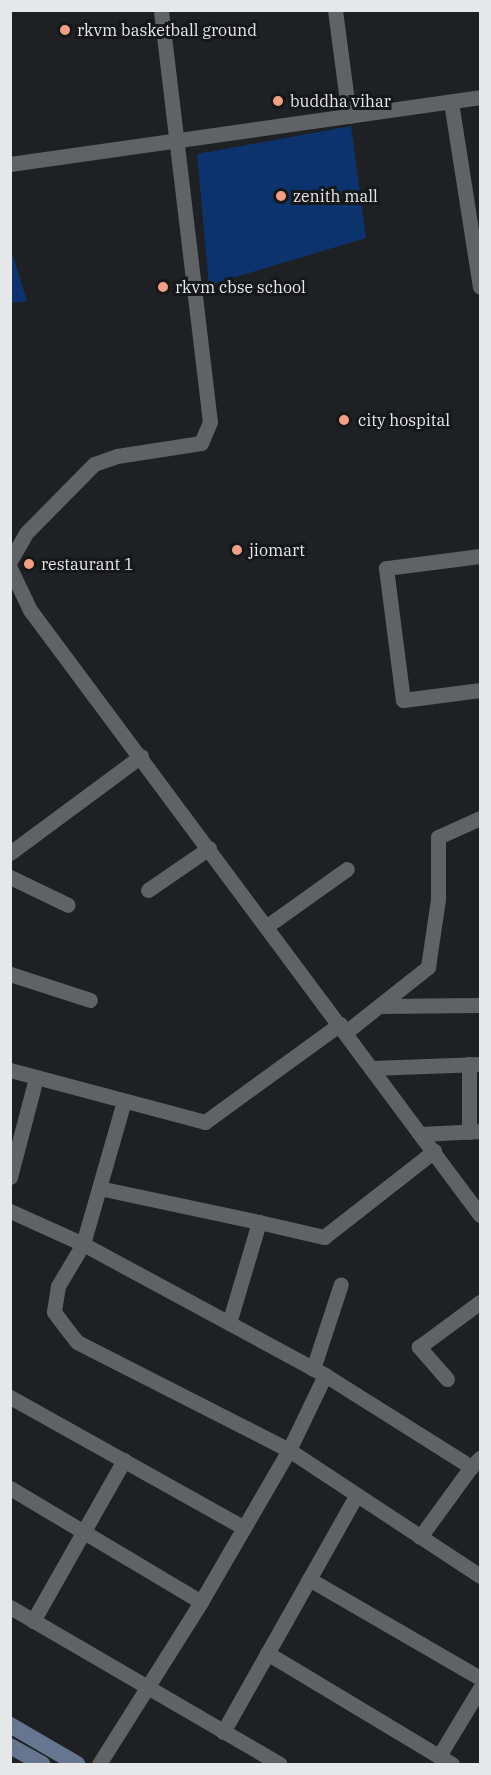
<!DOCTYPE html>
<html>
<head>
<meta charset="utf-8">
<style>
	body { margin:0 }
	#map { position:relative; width:491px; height:1775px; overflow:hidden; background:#1e2023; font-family:"IBM Plex Serif",serif }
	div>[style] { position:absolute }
	.building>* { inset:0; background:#0d336e }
	.minor>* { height:15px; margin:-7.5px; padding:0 7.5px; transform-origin:7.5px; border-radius:7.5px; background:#606266 }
	.secondary>* { height:16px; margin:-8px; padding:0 8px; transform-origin:8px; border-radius:8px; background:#667691 }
	.dots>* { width:16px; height:16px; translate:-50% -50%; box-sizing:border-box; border:3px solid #151719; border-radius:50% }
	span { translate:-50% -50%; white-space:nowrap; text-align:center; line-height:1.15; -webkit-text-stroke:6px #151719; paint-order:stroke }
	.poi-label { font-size:16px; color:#e6e7e9 }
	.left { translate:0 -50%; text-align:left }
	.frame { position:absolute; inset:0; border:12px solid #e6e7e9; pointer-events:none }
</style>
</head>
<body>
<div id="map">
	<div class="building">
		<div style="clip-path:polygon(351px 126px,366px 238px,209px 285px,197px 154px)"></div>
		<div style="clip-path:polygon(10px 256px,13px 256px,27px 301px,10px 303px)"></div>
	</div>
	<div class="minor">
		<div style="left:335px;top:10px;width:107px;rotate:82.5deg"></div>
		<div style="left:451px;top:102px;width:187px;rotate:81.1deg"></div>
		<div style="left:10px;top:164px;width:475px;rotate:-8.1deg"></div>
		<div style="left:480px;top:556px;width:95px;rotate:172.7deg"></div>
		<div style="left:386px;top:568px;width:133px;rotate:82.7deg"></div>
		<div style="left:403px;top:700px;width:78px;rotate:-7.4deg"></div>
		<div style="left:10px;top:561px;width:32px;rotate:-60deg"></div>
		<div style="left:26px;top:533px;width:97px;rotate:-45.4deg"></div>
		<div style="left:94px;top:464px;width:24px;rotate:-19deg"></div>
		<div style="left:117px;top:456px;width:85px;rotate:-8.8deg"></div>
		<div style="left:201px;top:443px;width:23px;rotate:-67deg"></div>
		<div style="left:210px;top:422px;width:415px;rotate:-96.8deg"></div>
		<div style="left:10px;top:568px;width:47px;rotate:64.5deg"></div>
		<div style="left:30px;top:610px;width:754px;rotate:53.36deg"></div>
		<div style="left:10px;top:853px;width:163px;rotate:-36.5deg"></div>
		<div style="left:10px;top:877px;width:64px;rotate:25.8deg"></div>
		<div style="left:148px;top:890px;width:74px;rotate:-34.5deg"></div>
		<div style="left:267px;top:926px;width:98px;rotate:-35.5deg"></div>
		<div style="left:10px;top:974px;width:84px;rotate:18deg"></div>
		<div style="left:380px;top:1006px;width:100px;rotate:-0.6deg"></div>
		<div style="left:346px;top:1032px;width:105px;rotate:-38.4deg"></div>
		<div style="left:428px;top:967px;width:69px;rotate:-81.6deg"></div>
		<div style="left:438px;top:899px;width:62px;rotate:-90deg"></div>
		<div style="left:438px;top:837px;width:46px;rotate:-24.3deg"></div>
		<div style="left:372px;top:1068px;width:108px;rotate:-2.1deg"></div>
		<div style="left:10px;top:1070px;width:202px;rotate:14.9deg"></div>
		<div style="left:205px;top:1122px;width:167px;rotate:-36deg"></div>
		<div style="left:124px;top:1101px;width:149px;rotate:106deg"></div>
		<div style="left:83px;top:1244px;width:49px;rotate:120.8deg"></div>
		<div style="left:58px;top:1286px;width:26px;rotate:99deg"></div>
		<div style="left:54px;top:1312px;width:26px;rotate:53deg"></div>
		<div style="left:70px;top:1333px;width:11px;rotate:52deg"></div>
		<div style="left:77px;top:1342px;width:238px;rotate:27deg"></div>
		<div style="left:289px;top:1450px;width:229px;rotate:33.4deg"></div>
		<div style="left:469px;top:1132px;width:68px;rotate:-90deg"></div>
		<div style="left:421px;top:1134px;width:59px;rotate:-2.9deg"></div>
		<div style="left:10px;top:1177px;width:102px;rotate:-75.3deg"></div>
		<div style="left:99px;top:1188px;width:164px;rotate:12deg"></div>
		<div style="left:259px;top:1222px;width:105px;rotate:106.5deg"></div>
		<div style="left:10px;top:1211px;width:80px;rotate:24.3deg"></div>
		<div style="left:83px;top:1244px;width:275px;rotate:28.4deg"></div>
		<div style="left:325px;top:1375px;width:83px;rotate:115.6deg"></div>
		<div style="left:289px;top:1450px;width:176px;rotate:120.1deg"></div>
		<div style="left:201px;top:1602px;width:191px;rotate:122.2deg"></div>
		<div style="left:259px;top:1222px;width:67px;rotate:13deg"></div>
		<div style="left:324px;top:1237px;width:140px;rotate:-38deg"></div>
		<div style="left:313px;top:1369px;width:89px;rotate:-71.8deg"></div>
		<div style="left:325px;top:1375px;width:173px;rotate:32.2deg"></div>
		<div style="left:471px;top:1467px;width:13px;rotate:-45deg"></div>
		<div style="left:447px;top:1379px;width:43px;rotate:-131.2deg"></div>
		<div style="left:419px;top:1347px;width:76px;rotate:-36.4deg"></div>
		<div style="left:10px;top:1397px;width:265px;rotate:29.2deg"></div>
		<div style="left:10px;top:1488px;width:222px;rotate:30.8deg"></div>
		<div style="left:420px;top:1537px;width:87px;rotate:-53.9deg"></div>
		<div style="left:309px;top:1579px;width:198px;rotate:30.1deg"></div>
		<div style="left:10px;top:1607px;width:312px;rotate:30.2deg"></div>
		<div style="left:33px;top:1621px;width:185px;rotate:-60.5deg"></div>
		<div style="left:267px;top:1653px;width:216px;rotate:31deg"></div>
		<div style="left:223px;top:1732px;width:271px;rotate:-60.6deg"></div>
		<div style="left:439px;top:1756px;width:79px;rotate:-58.9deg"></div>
	</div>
	<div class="secondary">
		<div style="left:10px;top:1725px;width:78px;rotate:30.2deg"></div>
		<div style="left:10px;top:1746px;width:37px;rotate:29deg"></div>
	</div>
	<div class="dots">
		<div style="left:65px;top:30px;background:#f39f85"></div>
		<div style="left:278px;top:101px;background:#f39f85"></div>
		<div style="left:281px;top:196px;background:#f39f85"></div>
		<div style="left:163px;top:287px;background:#f39f85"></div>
		<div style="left:344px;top:420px;background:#f39f85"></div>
		<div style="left:237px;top:550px;background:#f39f85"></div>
		<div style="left:29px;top:564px;background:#f39f85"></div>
	</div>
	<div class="poi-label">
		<span class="left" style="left:77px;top:30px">rkvm basketball ground</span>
		<span class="left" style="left:290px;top:101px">buddha vihar</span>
		<span class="left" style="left:293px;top:196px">zenith mall</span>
		<span class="left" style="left:175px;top:287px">rkvm cbse school</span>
		<span class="left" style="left:358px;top:420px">city hospital</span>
		<span class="left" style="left:249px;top:550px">jiomart</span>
		<span class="left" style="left:41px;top:564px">restaurant 1</span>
	</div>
	<div class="frame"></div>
</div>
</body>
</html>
